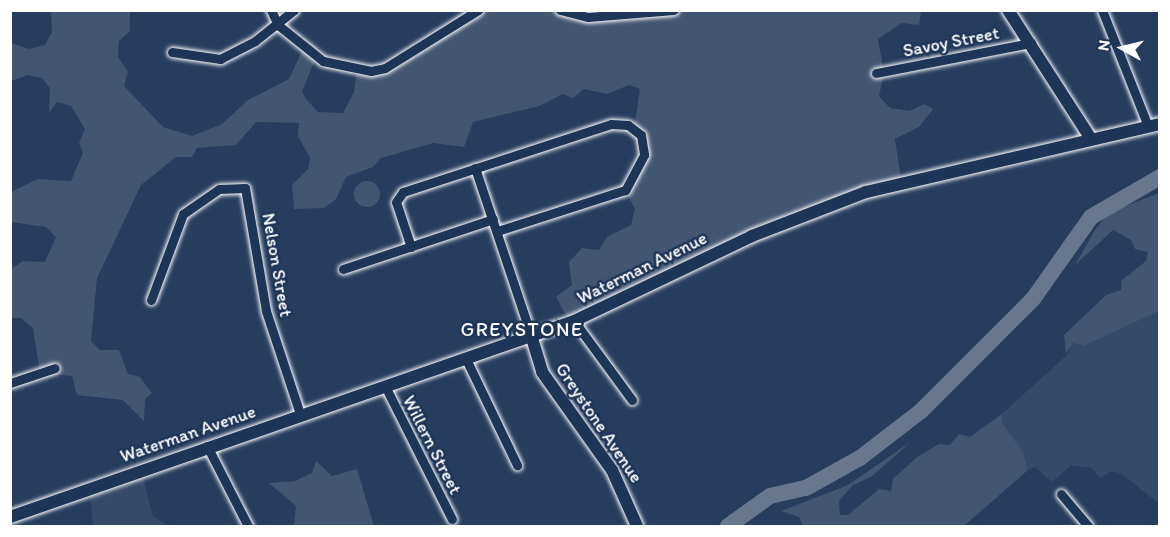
<!DOCTYPE html>
<html>
<head>
<meta charset="utf-8">
<style>
	body { margin:0 }
	#map { position:relative; width:1170px; height:537px; overflow:hidden; background:#263d5e; font-family:Itim,sans-serif }
	div>[style] { position:absolute }
	.built>* { inset:0; background:#344a68 }
	.green>* { inset:0; background:#425672 }
	.round { border-radius:50% }
	.river>* { height:16px; margin:-8px; padding:0 8px; transform-origin:8px; border-radius:8px; background:#67788e }
	.roads { filter:drop-shadow(0 0 2px #fff) drop-shadow(0 0 2px #fff) }
	.street>* { height:9px; margin:-4.5px; padding:0 4.5px; transform-origin:4.5px; border-radius:4.5px; background:#1d3557 }
	.secondary>* { height:12px; margin:-6px; padding:0 6px; transform-origin:6px; border-radius:6px; background:#1d3557 }
	span { translate:-50% -50%; white-space:nowrap; text-align:center; line-height:1.15; -webkit-text-stroke:5px #1d3557; paint-order:stroke }
	.street-label { font-size:18px; color:#fff }
	.neighbourhood-label { font-size:20px; color:#fff; letter-spacing:1.5px }
	.frame { position:absolute; inset:0; border:12px solid #fff; pointer-events:none }
	.north { position:absolute; left:1092px; top:18px; width:60px; height:60px; -webkit-text-stroke:4px #1d3557; paint-order:stroke; rotate:278deg; font-size:16px; font-weight:700; line-height:24px; text-align:center; color:#fff }
	.north::after { content:''; display:block; margin:auto; width:21px; height:27px; background:#fff; clip-path:polygon(50% 0,100% 100%,50% 72%,0 100%) }
</style>
</head>
<body>
<div id="map">
	<div class="built">
		<div style="clip-path:polygon(1159px 311px,1159px 504px,1122px 474px,1111px 471px,1101px 478px,1091px 468px,1071px 465px,1052px 482px,1035px 467px,1028px 470px,1023px 452px,1001px 423px,1002px 414px,1068px 354px,1073px 343px,1084px 346px)"></div>
		<div style="clip-path:polygon(141px 470px,153px 516px,168px 526px,93px 526px,89px 486px)"></div>
	</div>
	<div class="green">
		<div style="clip-path:polygon(51px 11px,130px 11px,130px 31px,119px 41px,118px 57px,128px 72px,124px 86px,163px 127px,192px 136px,222px 124px,248px 100px,289px 79px,304px 47px,316px 58px,302px 91px,306px 99px,318px 112px,343px 113px,354px 92px,357px 70px,388px 65px,477px 11px,921px 11px,919px 25px,902px 23px,878px 39px,884px 73px,879px 96px,890px 108px,910px 111px,924px 104px,933px 109px,919px 127px,895px 139px,901px 180px,570px 322px,556px 297px,572px 285px,569px 262px,582px 248px,599px 250px,607px 237px,631px 225px,635px 209px,625px 190px,643px 150px,634px 129px,640px 89px,629px 85px,607px 94px,584px 89px,573px 98px,563px 94px,539px 106px,473px 122px,464px 147px,433px 143px,381px 158px,373px 167px,346px 177px,336px 199px,324px 208px,294px 209px,292px 185px,308px 169px,310px 158px,298px 136px,299px 123px,256px 122px,236px 145px,197px 148px,192px 157px,176px 157px,141px 185px,97px 278px,91px 341px,100px 350px,119px 350px,128px 374px,140px 377px,152px 393px,145px 399px,144px 421px,123px 400px,77px 395px,72px 376px,40px 373px,33px 328px,21px 318px,11px 318px,11px 269px,23px 261px,45px 262px,56px 237px,46px 227px,11px 222px,11px 192px,38px 179px,71px 181px,83px 153px,79px 143px,85px 129px,71px 106px,57px 102px,49px 113px,50px 88px,42px 78px,28px 75px,11px 81px,11px 43px,29px 49px,45px 45px,52px 32px)"></div>
		<div class="round" style="left:354px;top:181px;width:26px;height:26px"></div>
		<div style="clip-path:polygon(1159px 193px,1159px 311px,1084px 346px,1073px 343px,1066px 354px,1064px 335px,1106px 295px,1121px 290px,1121px 281px,1146px 261px,1148px 252px,1135px 249px,1131px 240px,1113px 230px,1075px 265px,1095px 230px,1108px 213px)"></div>
		<div style="clip-path:polygon(1002px 414px,1002px 423px,1023px 452px,1028px 470px,964px 526px,803px 526px,799px 517px,781px 511px,848px 485px,912px 441px,871px 477px,853px 485px,839px 501px,840px 515px,848px 515px,879px 489px,891px 491px,893px 479px,917px 457px,939px 444px,950px 445px,959px 434px,970px 437px)"></div>
		<div style="clip-path:polygon(316px 461px,332px 476px,357px 469px,374px 526px,294px 526px,296px 506px,269px 483px,295px 481px,312px 473px)"></div>
	</div>
	<div class="river">
		<div style="left:728px;top:526px;width:52px;rotate:-35.5deg"></div>
		<div style="left:770px;top:496px;width:37px;rotate:-13deg"></div>
		<div style="left:806px;top:488px;width:62px;rotate:-29.1deg"></div>
		<div style="left:860px;top:458px;width:77px;rotate:-37.6deg"></div>
		<div style="left:921px;top:411px;width:158px;rotate:-45deg"></div>
		<div style="left:1033px;top:299px;width:100px;rotate:-54.7deg"></div>
		<div style="left:1091px;top:217px;width:80px;rotate:-30.1deg"></div>
	</div>
	<div class="roads">
		<div class="street">
			<div style="left:271px;top:10px;width:17px;rotate:65deg"></div>
			<div style="left:278px;top:25px;width:58px;rotate:38.7deg"></div>
			<div style="left:323px;top:61px;width:49px;rotate:11.8deg"></div>
			<div style="left:371px;top:71px;width:14px;rotate:-12deg"></div>
			<div style="left:385px;top:68px;width:110px;rotate:-31.9deg"></div>
			<div style="left:560px;top:10px;width:29px;rotate:14deg"></div>
			<div style="left:588px;top:17px;width:86px;rotate:-4.7deg"></div>
			<div style="left:1102px;top:10px;width:125px;rotate:68.4deg"></div>
			<div style="left:172px;top:52px;width:49px;rotate:8.3deg"></div>
			<div style="left:220px;top:59px;width:39px;rotate:-27deg"></div>
			<div style="left:255px;top:41px;width:50px;rotate:-38.5deg"></div>
			<div style="left:876px;top:73px;width:158px;rotate:-11deg"></div>
			<div style="left:475px;top:168px;width:176px;rotate:71.5deg"></div>
			<div style="left:411px;top:247px;width:47px;rotate:-108.4deg"></div>
			<div style="left:396px;top:202px;width:12px;rotate:-55deg"></div>
			<div style="left:403px;top:192px;width:219px;rotate:-18.1deg"></div>
			<div style="left:611px;top:124px;width:17px;rotate:3deg"></div>
			<div style="left:628px;top:125px;width:16px;rotate:38deg"></div>
			<div style="left:641px;top:135px;width:20px;rotate:81deg"></div>
			<div style="left:644px;top:155px;width:40px;rotate:118deg"></div>
			<div style="left:625px;top:190px;width:134px;rotate:162.2deg"></div>
			<div style="left:343px;top:269px;width:158px;rotate:-18.4deg"></div>
			<div style="left:151px;top:300px;width:92px;rotate:-69.6deg"></div>
			<div style="left:183px;top:214px;width:44px;rotate:-34.8deg"></div>
			<div style="left:219px;top:189px;width:26px;rotate:-2deg"></div>
			<div style="left:245px;top:188px;width:125px;rotate:80.3deg"></div>
			<div style="left:266px;top:311px;width:108px;rotate:71.7deg"></div>
			<div style="left:574px;top:321px;width:98px;rotate:53.7deg"></div>
			<div style="left:466px;top:359px;width:118px;rotate:64.3deg"></div>
			<div style="left:10px;top:383px;width:47px;rotate:-18.4deg"></div>
			<div style="left:385px;top:386px;width:149px;rotate:63.3deg"></div>
			<div style="left:207px;top:446px;width:90px;rotate:62.9deg"></div>
			<div style="left:1061px;top:494px;width:42px;rotate:49.8deg"></div>
		</div>
		<div class="secondary">
			<div style="left:1008px;top:10px;width:153px;rotate:57.2deg"></div>
			<div style="left:531px;top:335px;width:39px;rotate:73deg"></div>
			<div style="left:542px;top:372px;width:120px;rotate:54.5deg"></div>
			<div style="left:612px;top:470px;width:61px;rotate:65.9deg"></div>
			<div style="left:10px;top:517px;width:597px;rotate:-19.16deg"></div>
			<div style="left:574px;top:321px;width:197px;rotate:-25.5deg"></div>
			<div style="left:752px;top:236px;width:122px;rotate:-21.1deg"></div>
			<div style="left:866px;top:192px;width:302px;rotate:-13deg"></div>
		</div>
	</div>
	<div class="street-label">
		<span style="left:951px;top:42px;rotate:-11deg">Savoy Street</span>
		<span style="left:277px;top:265px;rotate:80deg">Nelson Street</span>
		<span style="left:642px;top:268px;rotate:-26deg">Waterman Avenue</span>
		<span style="left:599px;top:423px;rotate:56deg">Greystone Avenue</span>
		<span style="left:188px;top:434px;rotate:-19deg">Waterman Avenue</span>
		<span style="left:432px;top:445px;rotate:63deg">Willern Street</span>
	</div>
	<div class="neighbourhood-label">
		<span style="left:522px;top:329px">GREYSTONE</span>
	</div>
	<div class="frame"></div>
	<div class="north">N</div>
</div>
</body>
</html>
